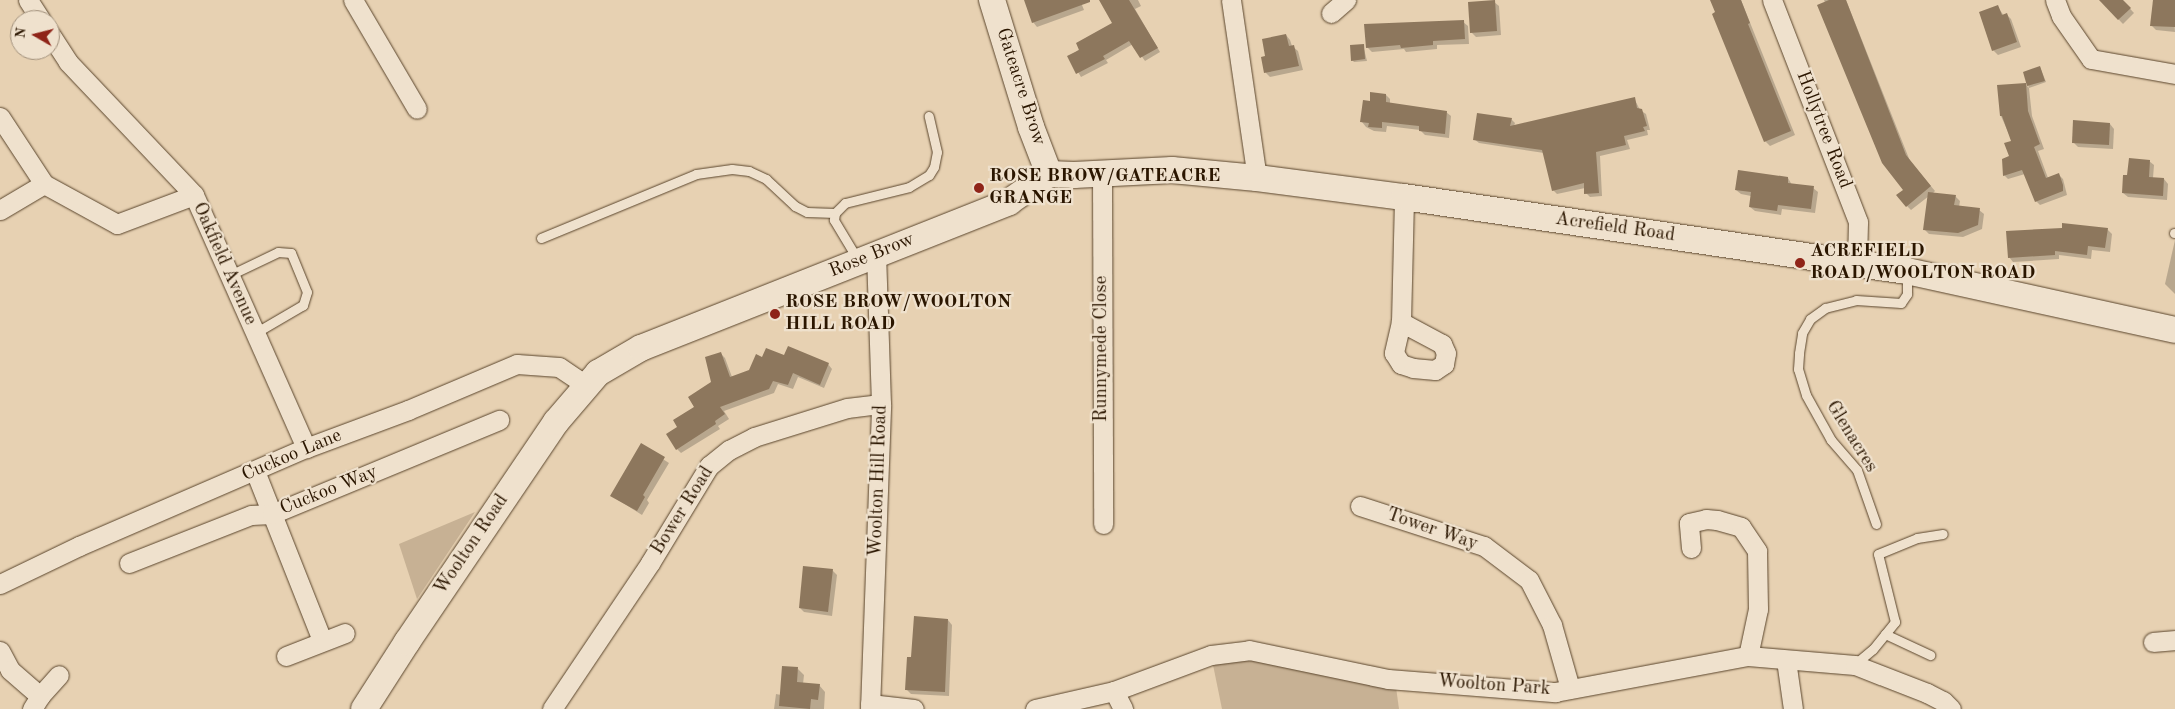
<!DOCTYPE html>
<html>
<head>
<meta charset="utf-8">
<style>
	body { margin:0 }
	#map { position:relative; width:2175px; height:709px; overflow:hidden; background:#e7d1b2; font-family:"Old Standard TT",serif }
	div>[style] { position:absolute }
	.green>* { inset:0; background:#c7b194 }
	.shadow>* { inset:0; background:#0003 }
	.building>* { inset:0; background:#8d775d }
	.roads { filter:drop-shadow(0 0 1px #5a452c) drop-shadow(0 0 1px #5a452c) }
	.lane>* { height:9px; margin:-4.5px; padding:0 4.5px; transform-origin:4.5px; border-radius:4.5px; background:#efe1cd }
	.street>* { height:19px; margin:-9.5px; padding:0 9.5px; transform-origin:9.5px; border-radius:9.5px; background:#efe1cd }
	.secondary>* { height:26px; margin:-13px; padding:0 13px; transform-origin:13px; border-radius:13px; background:#efe1cd }
	.dots>* { width:14px; height:14px; translate:-50% -50%; box-sizing:border-box; border:2px solid #efe1cd; border-radius:50% }
	span { translate:-50% -50%; white-space:nowrap; text-align:center; line-height:1.15; -webkit-text-stroke:4.5px #efe1cd; paint-order:stroke }
	.street-label { font-size:19px; color:#2b1600 }
	.poi-label { font-size:19px; color:#2b1600; font-weight:700 }
	.left { translate:0 -50%; text-align:left }
	.north { position:absolute; left:10px; top:10px; width:50px; height:50px; box-sizing:border-box; background:#efe1cd; border:1px solid #a1907b; border-radius:50%; rotate:278deg; font-size:14px; font-weight:700; line-height:20px; text-align:center; color:#2b1600 }
	.north::after { content:''; display:block; margin:auto; width:18px; height:22px; background:#8f2418; clip-path:polygon(50% 0,100% 100%,50% 72%,0 100%) }
</style>
</head>
<body>
<div id="map">
	<div class="green">
		<div style="clip-path:polygon(475px 512px,417px 599px,399px 544px)"></div>
		<div style="clip-path:polygon(1211px 655px,1277px 656px,1395px 680px,1399px 709px,1222px 709px)"></div>
	</div>
	<div class="shadow">
		<div style="clip-path:polygon(1025px 0,1080px 0,1084px 10px,1037px 27px,1033px 22px)"></div>
		<div style="clip-path:polygon(1101px 0,1138px 0,1141px 6px,1135px 9px,1160px 52px,1145px 61px,1133px 44px,1106px 60px,1108px 63px,1081px 77px,1069px 57px,1114px 23px)"></div>
		<div style="clip-path:polygon(1712px 0,1741px 0,1795px 135px,1770px 146px,1765px 141px)"></div>
		<div style="clip-path:polygon(1824px 0,1846px 0,1910px 161px,1935px 191px,1932px 194px,1955px 196px,1960px 201px,1959px 207px,1979px 210px,1984px 214px,1982px 229px,1963px 237px,1929px 234px,1924px 229px,1929px 196px,1911px 210px,1907px 206px,1904px 190px)"></div>
		<div style="clip-path:polygon(2100px 0,2122px 0,2134px 13px,2123px 24px)"></div>
		<div style="clip-path:polygon(2155px 0,2173px 0,2175px 32px,2156px 30px,2151px 25px)"></div>
		<div style="clip-path:polygon(1494px 2px,1499px 6px,1501px 35px,1476px 37px,1471px 32px)"></div>
		<div style="clip-path:polygon(1998px 7px,2004px 16px,2007px 15px,2011px 19px,2021px 47px,1998px 55px,1993px 50px)"></div>
		<div style="clip-path:polygon(1463px 22px,1468px 26px,1469px 44px,1437px 45px,1437px 49px,1406px 52px,1404px 49px,1372px 52px,1367px 47px)"></div>
		<div style="clip-path:polygon(1286px 35px,1290px 40px,1292px 46px,1298px 51px,1303px 70px,1270px 77px,1266px 73px,1262px 58px,1267px 57px)"></div>
		<div style="clip-path:polygon(1363px 45px,1367px 61px,1354px 62px,1352px 60px)"></div>
		<div style="clip-path:polygon(2040px 67px,2046px 82px,2029px 88px,2024px 72px)"></div>
		<div style="clip-path:polygon(2025px 84px,2029px 88px,2032px 116px,2044px 149px,2038px 151px,2048px 178px,2058px 174px,2063px 179px,2067px 195px,2040px 205px,2036px 201px,2025px 174px,2008px 179px,2004px 175px,2011px 157px,2012px 141px,2001px 116px)"></div>
		<div style="clip-path:polygon(1386px 95px,1390px 99px,1390px 104px,1446px 112px,1451px 116px,1449px 138px,1425px 135px,1420px 130px,1387px 126px,1386px 132px,1374px 131px,1366px 127px,1362px 122px,1371px 102px)"></div>
		<div style="clip-path:polygon(1634px 98px,1640px 110px,1646px 114px,1650px 130px,1647px 130px,1648px 135px,1627px 140px,1630px 149px,1600px 156px,1602px 196px,1590px 197px,1586px 193px,1585px 188px,1557px 194px,1553px 190px,1544px 153px,1479px 143px,1474px 139px,1511px 119px,1515px 123px,1514px 126px)"></div>
		<div style="clip-path:polygon(2110px 124px,2114px 129px,2113px 149px,2078px 147px,2073px 142px)"></div>
		<div style="clip-path:polygon(2149px 161px,2154px 165px,2153px 178px,2164px 179px,2168px 184px,2167px 200px,2128px 197px,2123px 193px,2129px 176px)"></div>
		<div style="clip-path:polygon(1788px 178px,1792px 185px,1813px 188px,1818px 192px,1815px 213px,1782px 209px,1781px 215px,1755px 211px,1750px 207px,1751px 196px,1741px 194px,1736px 190px)"></div>
		<div style="clip-path:polygon(2107px 229px,2112px 234px,2110px 252px,2092px 250px,2091px 259px,2059px 255px,2059px 259px,2013px 262px,2009px 257px)"></div>
		<div style="clip-path:polygon(2175px 240px,2175px 294px,2165px 284px)"></div>
		<div style="clip-path:polygon(721px 354px,725px 358px,732px 377px,750px 371px,762px 359px,784px 357px,828px 364px,832px 369px,824px 388px,798px 377px,793px 389px,778px 384px,774px 393px,724px 411px,729px 419px,718px 426px,720px 429px,681px 453px,677px 449px,679px 427px,713px 382px)"></div>
		<div style="clip-path:polygon(641px 445px,669px 463px,647px 500px,649px 503px,642px 515px,612px 496px)"></div>
		<div style="clip-path:polygon(832px 570px,837px 575px,832px 616px,804px 612px,800px 608px)"></div>
		<div style="clip-path:polygon(948px 620px,952px 625px,949px 696px,911px 694px,906px 689px,912px 659px)"></div>
		<div style="clip-path:polygon(798px 669px,804px 675px,803px 684px,819px 685px,825px 692px,824px 709px,774px 709px,776px 694px,781px 695px)"></div>
	</div>
	<div class="building">
		<div style="clip-path:polygon(1024px 0,1090px 0,1090px 2px,1032px 23px)"></div>
		<div style="clip-path:polygon(1099px 0,1129px 0,1158px 48px,1140px 58px,1129px 41px,1103px 56px,1105px 59px,1076px 74px,1067px 56px,1079px 50px,1076px 43px,1112px 23px)"></div>
		<div style="clip-path:polygon(1495px 0,1497px 31px,1470px 33px,1468px 2px)"></div>
		<div style="clip-path:polygon(1710px 0,1741px 0,1750px 23px,1748px 24px,1791px 131px,1764px 142px,1712px 14px,1715px 12px)"></div>
		<div style="clip-path:polygon(1829px 0,1846px 0,1906px 155px,1931px 186px,1906px 207px,1896px 195px,1903px 190px,1882px 163px,1817px 5px)"></div>
		<div style="clip-path:polygon(2099px 0,2123px 0,2131px 8px,2118px 20px)"></div>
		<div style="clip-path:polygon(2153px 0,2175px 0,2175px 27px,2150px 26px)"></div>
		<div style="clip-path:polygon(1998px 5px,2002px 15px,2007px 13px,2017px 42px,1992px 51px,1979px 12px)"></div>
		<div style="clip-path:polygon(1464px 20px,1465px 39px,1433px 41px,1433px 45px,1401px 48px,1400px 45px,1366px 48px,1364px 24px)"></div>
		<div style="clip-path:polygon(1286px 34px,1289px 46px,1294px 45px,1299px 66px,1264px 73px,1261px 57px,1265px 56px,1262px 39px)"></div>
		<div style="clip-path:polygon(1364px 44px,1365px 59px,1351px 61px,1350px 45px)"></div>
		<div style="clip-path:polygon(2040px 66px,2045px 81px,2027px 86px,2023px 72px)"></div>
		<div style="clip-path:polygon(2026px 83px,2028px 111px,2040px 144px,2034px 147px,2046px 178px,2059px 173px,2063px 185px,2063px 191px,2035px 202px,2022px 170px,2003px 176px,2002px 159px,2009px 156px,2004px 143px,2011px 141px,2002px 116px,2000px 116px,1997px 85px)"></div>
		<div style="clip-path:polygon(1370px 92px,1386px 94px,1386px 102px,1447px 111px,1445px 134px,1419px 131px,1419px 126px,1382px 122px,1382px 128px,1368px 127px,1369px 123px,1360px 122px,1363px 100px,1370px 101px)"></div>
		<div style="clip-path:polygon(1635px 97px,1637px 108px,1642px 109px,1647px 126px,1643px 127px,1645px 131px,1624px 136px,1626px 145px,1596px 152px,1599px 193px,1584px 194px,1584px 183px,1552px 191px,1542px 150px,1473px 140px,1477px 113px,1512px 118px,1510px 126px)"></div>
		<div style="clip-path:polygon(2073px 120px,2110px 123px,2109px 145px,2072px 143px)"></div>
		<div style="clip-path:polygon(2129px 158px,2150px 160px,2149px 177px,2164px 178px,2163px 196px,2122px 193px,2123px 175px,2127px 175px)"></div>
		<div style="clip-path:polygon(1738px 170px,1788px 177px,1788px 183px,1814px 186px,1811px 209px,1778px 205px,1777px 211px,1749px 207px,1751px 192px,1735px 190px)"></div>
		<div style="clip-path:polygon(1928px 192px,1956px 195px,1954px 205px,1980px 208px,1978px 225px,1958px 233px,1923px 230px)"></div>
		<div style="clip-path:polygon(2062px 223px,2108px 228px,2105px 248px,2088px 246px,2087px 255px,2055px 251px,2055px 255px,2008px 258px,2006px 231px,2062px 228px)"></div>
		<div style="clip-path:polygon(788px 346px,829px 363px,820px 385px,793px 373px,788px 385px,773px 381px,769px 389px,720px 407px,725px 414px,715px 421px,716px 424px,676px 450px,666px 434px,677px 427px,673px 420px,694px 407px,688px 397px,711px 382px,705px 357px,721px 352px,730px 377px,749px 370px,756px 354px,762px 357px,766px 348px,784px 355px)"></div>
		<div style="clip-path:polygon(641px 443px,665px 457px,643px 495px,645px 497px,637px 511px,610px 496px)"></div>
		<div style="clip-path:polygon(803px 566px,833px 569px,828px 612px,799px 608px)"></div>
		<div style="clip-path:polygon(914px 616px,948px 619px,945px 692px,905px 690px,907px 657px,911px 657px)"></div>
		<div style="clip-path:polygon(782px 666px,798px 667px,797px 682px,820px 684px,818px 700px,811px 699px,810px 709px,779px 706px)"></div>
	</div>
	<div class="roads">
		<div class="lane">
			<div style="left:2174px;top:233px;width:1px"></div>
			<div style="left:541px;top:238px;width:168px;rotate:-22.4deg"></div>
			<div style="left:696px;top:174px;width:36px;rotate:-8deg"></div>
			<div style="left:732px;top:169px;width:17px;rotate:7deg"></div>
			<div style="left:749px;top:171px;width:19px;rotate:25deg"></div>
			<div style="left:766px;top:179px;width:40px;rotate:43deg"></div>
			<div style="left:795px;top:206px;width:13px;rotate:27deg"></div>
			<div style="left:807px;top:212px;width:28px;rotate:2deg"></div>
			<div style="left:858px;top:260px;width:47px;rotate:-121deg"></div>
			<div style="left:834px;top:220px;width:7px;rotate:-82deg"></div>
			<div style="left:835px;top:213px;width:14px;rotate:-45deg"></div>
			<div style="left:845px;top:203px;width:66px;rotate:-14deg"></div>
			<div style="left:909px;top:187px;width:23px;rotate:-31deg"></div>
			<div style="left:929px;top:175px;width:9px;rotate:-58deg"></div>
			<div style="left:934px;top:167px;width:15px;rotate:-79deg"></div>
			<div style="left:937px;top:152px;width:37px;rotate:-103deg"></div>
			<div style="left:230px;top:275px;width:53px;rotate:-25.6deg"></div>
			<div style="left:278px;top:252px;width:13px;rotate:4deg"></div>
			<div style="left:291px;top:253px;width:42px;rotate:67.7deg"></div>
			<div style="left:307px;top:292px;width:14px;rotate:107deg"></div>
			<div style="left:303px;top:305px;width:56px;rotate:149.7deg"></div>
			<div style="left:1876px;top:524px;width:57px;rotate:-109.4deg"></div>
			<div style="left:1857px;top:470px;width:40px;rotate:-131deg"></div>
			<div style="left:1831px;top:440px;width:51px;rotate:-119.1deg"></div>
			<div style="left:1806px;top:395px;width:27px;rotate:-107deg"></div>
			<div style="left:1798px;top:369px;width:16px;rotate:-86deg"></div>
			<div style="left:1799px;top:353px;width:20px;rotate:-81deg"></div>
			<div style="left:1802px;top:333px;width:16px;rotate:-60deg"></div>
			<div style="left:1810px;top:319px;width:19px;rotate:-36deg"></div>
			<div style="left:1825px;top:308px;width:32px;rotate:-14deg"></div>
			<div style="left:1856px;top:300px;width:45px;rotate:3.8deg"></div>
			<div style="left:1901px;top:303px;width:11px;rotate:-56deg"></div>
			<div style="left:1907px;top:294px;width:20px;rotate:-90deg"></div>
			<div style="left:1885px;top:634px;width:50px;rotate:25deg"></div>
			<div style="left:1855px;top:664px;width:23px;rotate:-40deg"></div>
			<div style="left:1873px;top:649px;width:35px;rotate:-51deg"></div>
			<div style="left:1895px;top:622px;width:70px;rotate:-104deg"></div>
			<div style="left:1878px;top:554px;width:42px;rotate:-22.3deg"></div>
			<div style="left:1917px;top:538px;width:26px;rotate:-9deg"></div>
		</div>
		<div class="street">
			<div style="left:28px;top:0;width:24px;rotate:57deg"></div>
			<div style="left:353px;top:0;width:126px;rotate:59.6deg"></div>
			<div style="left:1231px;top:0;width:180px;rotate:81.7deg"></div>
			<div style="left:1772px;top:0;width:238px;rotate:68.8deg"></div>
			<div style="left:1858px;top:222px;width:41px;rotate:91.4deg"></div>
			<div style="left:2055px;top:0;width:17px;rotate:69deg"></div>
			<div style="left:2061px;top:16px;width:52px;rotate:55.1deg"></div>
			<div style="left:2091px;top:59px;width:85px;rotate:10.1deg"></div>
			<div style="left:1331px;top:13px;width:20px;rotate:-41deg"></div>
			<div style="left:50px;top:34px;width:33px;rotate:57deg"></div>
			<div style="left:68px;top:62px;width:183px;rotate:46.5deg"></div>
			<div style="left:194px;top:195px;width:277px;rotate:66.1deg"></div>
			<div style="left:0;top:117px;width:80px;rotate:56.7deg"></div>
			<div style="left:44px;top:184px;width:83px;rotate:28.7deg"></div>
			<div style="left:117px;top:224px;width:82px;rotate:-20.6deg"></div>
			<div style="left:1102px;top:174px;width:350px;rotate:89.8deg"></div>
			<div style="left:0;top:210px;width:51px;rotate:-30.6deg"></div>
			<div style="left:1401px;top:322px;width:32px;rotate:103deg"></div>
			<div style="left:1394px;top:353px;width:13px;rotate:58deg"></div>
			<div style="left:1401px;top:364px;width:13px;rotate:18deg"></div>
			<div style="left:1413px;top:368px;width:22px;rotate:5deg"></div>
			<div style="left:1435px;top:370px;width:11px;rotate:-34deg"></div>
			<div style="left:1444px;top:364px;width:11px;rotate:-80deg"></div>
			<div style="left:1446px;top:353px;width:10px;rotate:-114deg"></div>
			<div style="left:1442px;top:344px;width:47px;rotate:-151.8deg"></div>
			<div style="left:1401px;top:322px;width:125px;rotate:-88.6deg"></div>
			<div style="left:255px;top:471px;width:182px;rotate:68.4deg"></div>
			<div style="left:1360px;top:506px;width:130px;rotate:17.9deg"></div>
			<div style="left:1484px;top:546px;width:56px;rotate:37.1deg"></div>
			<div style="left:1529px;top:580px;width:51px;rotate:62.9deg"></div>
			<div style="left:1552px;top:625px;width:66px;rotate:74.1deg"></div>
			<div style="left:1691px;top:548px;width:25px;rotate:-95deg"></div>
			<div style="left:1689px;top:523px;width:17px;rotate:-13deg"></div>
			<div style="left:1706px;top:519px;width:11px;rotate:5deg"></div>
			<div style="left:1717px;top:520px;width:25px;rotate:16deg"></div>
			<div style="left:1741px;top:527px;width:29px;rotate:56deg"></div>
			<div style="left:1757px;top:551px;width:58px;rotate:89deg"></div>
			<div style="left:1758px;top:609px;width:48px;rotate:102deg"></div>
			<div style="left:129px;top:563px;width:131px;rotate:-21.5deg"></div>
			<div style="left:251px;top:515px;width:21px;rotate:-3deg"></div>
			<div style="left:272px;top:514px;width:246px;rotate:-22.5deg"></div>
			<div style="left:0;top:584px;width:88px;rotate:-25.7deg"></div>
			<div style="left:79px;top:546px;width:247px;rotate:-23.4deg"></div>
			<div style="left:306px;top:448px;width:109px;rotate:-20.4deg"></div>
			<div style="left:408px;top:410px;width:118px;rotate:-22.9deg"></div>
			<div style="left:517px;top:364px;width:42px;rotate:4.1deg"></div>
			<div style="left:559px;top:367px;width:32px;rotate:34deg"></div>
			<div style="left:2153px;top:642px;width:22px;rotate:-5deg"></div>
			<div style="left:0;top:651px;width:21px;rotate:62deg"></div>
			<div style="left:10px;top:670px;width:40px;rotate:41deg"></div>
			<div style="left:286px;top:656px;width:63px;rotate:-21.3deg"></div>
			<div style="left:1786px;top:660px;width:49px;rotate:81.9deg"></div>
			<div style="left:1114px;top:691px;width:20px;rotate:63deg"></div>
			<div style="left:870px;top:704px;width:44px;rotate:6.5deg"></div>
			<div style="left:32px;top:709px;width:15px;rotate:-58deg"></div>
			<div style="left:40px;top:696px;width:28px;rotate:-48deg"></div>
			<div style="left:552px;top:709px;width:176px;rotate:-56.1deg"></div>
			<div style="left:650px;top:563px;width:114px;rotate:-58.7deg"></div>
			<div style="left:709px;top:466px;width:26px;rotate:-39deg"></div>
			<div style="left:729px;top:450px;width:28px;rotate:-27deg"></div>
			<div style="left:754px;top:437px;width:97px;rotate:-17.3deg"></div>
			<div style="left:847px;top:408px;width:34px;rotate:-7deg"></div>
			<div style="left:870px;top:709px;width:305px;rotate:-87.9deg"></div>
			<div style="left:881px;top:404px;width:151px;rotate:-91.9deg"></div>
			<div style="left:1035px;top:709px;width:81px;rotate:-12.8deg"></div>
			<div style="left:1114px;top:691px;width:103px;rotate:-20.4deg"></div>
			<div style="left:1211px;top:655px;width:38px;rotate:-7deg"></div>
			<div style="left:1249px;top:650px;width:142px;rotate:11.8deg"></div>
			<div style="left:1388px;top:679px;width:168px;rotate:4.5deg"></div>
			<div style="left:1555px;top:692px;width:196px;rotate:-10.6deg"></div>
			<div style="left:1748px;top:656px;width:107px;rotate:4.8deg"></div>
			<div style="left:1855px;top:665px;width:77px;rotate:21.3deg"></div>
			<div style="left:1927px;top:693px;width:18px;rotate:27deg"></div>
			<div style="left:1943px;top:701px;width:11px;rotate:45deg"></div>
		</div>
		<div class="secondary">
			<div style="left:992px;top:0;width:133px;rotate:72.9deg"></div>
			<div style="left:1031px;top:127px;width:50px;rotate:69deg"></div>
			<div style="left:1049px;top:174px;width:25px;rotate:2deg"></div>
			<div style="left:1074px;top:175px;width:98px;rotate:-2.9deg"></div>
			<div style="left:1172px;top:170px;width:85px;rotate:5.4deg"></div>
			<div style="left:1257px;top:178px;width:148px;rotate:7.4deg"></div>
			<div style="left:1404px;top:197px;width:508px;rotate:8.37deg"></div>
			<div style="left:1907px;top:271px;width:274px;rotate:12.4deg"></div>
			<div style="left:364px;top:709px;width:80px;rotate:-57.3deg"></div>
			<div style="left:407px;top:642px;width:266px;rotate:-55.9deg"></div>
			<div style="left:556px;top:422px;width:65px;rotate:-49.4deg"></div>
			<div style="left:598px;top:373px;width:50px;rotate:-30.2deg"></div>
			<div style="left:641px;top:348px;width:396px;rotate:-21.6deg"></div>
			<div style="left:1009px;top:202px;width:49px;rotate:-35deg"></div>
		</div>
	</div>
	<div class="dots">
		<div style="left:979px;top:188px;background:#8f2418"></div>
		<div style="left:1800px;top:263px;background:#8f2418"></div>
		<div style="left:775px;top:314px;background:#8f2418"></div>
	</div>
	<div class="street-label">
		<span style="left:1020px;top:87px;rotate:72deg">Gateacre Brow</span>
		<span style="left:1823px;top:130px;rotate:69deg">Hollytree Road</span>
		<span style="left:1615px;top:228px;rotate:8deg">Acrefield Road</span>
		<span style="left:872px;top:256px;rotate:-22deg">Rose Brow</span>
		<span style="left:224px;top:264px;rotate:66deg">Oakfield Avenue</span>
		<span style="left:1102px;top:349px;rotate:-90deg">Runnymede Close</span>
		<span style="left:1851px;top:437px;rotate:58deg">Glenacres</span>
		<span style="left:292px;top:456px;rotate:-23deg">Cuckoo Lane</span>
		<span style="left:879px;top:481px;rotate:-88deg">Woolton Hill Road</span>
		<span style="left:329px;top:491px;rotate:-22deg">Cuckoo Way</span>
		<span style="left:683px;top:511px;rotate:-58deg">Bower Road</span>
		<span style="left:1432px;top:530px;rotate:19deg">Tower Way</span>
		<span style="left:472px;top:545px;rotate:-56deg">Woolton Road</span>
		<span style="left:1494px;top:686px;rotate:4deg">Woolton Park</span>
	</div>
	<div class="poi-label">
		<span class="left" style="left:989px;top:188px">ROSE BROW/GATEACRE<br>GRANGE</span>
		<span class="left" style="left:1810px;top:263px">ACREFIELD<br>ROAD/WOOLTON ROAD</span>
		<span class="left" style="left:785px;top:314px">ROSE BROW/WOOLTON<br>HILL ROAD</span>
	</div>
	<div class="north">N</div>
</div>
</body>
</html>
